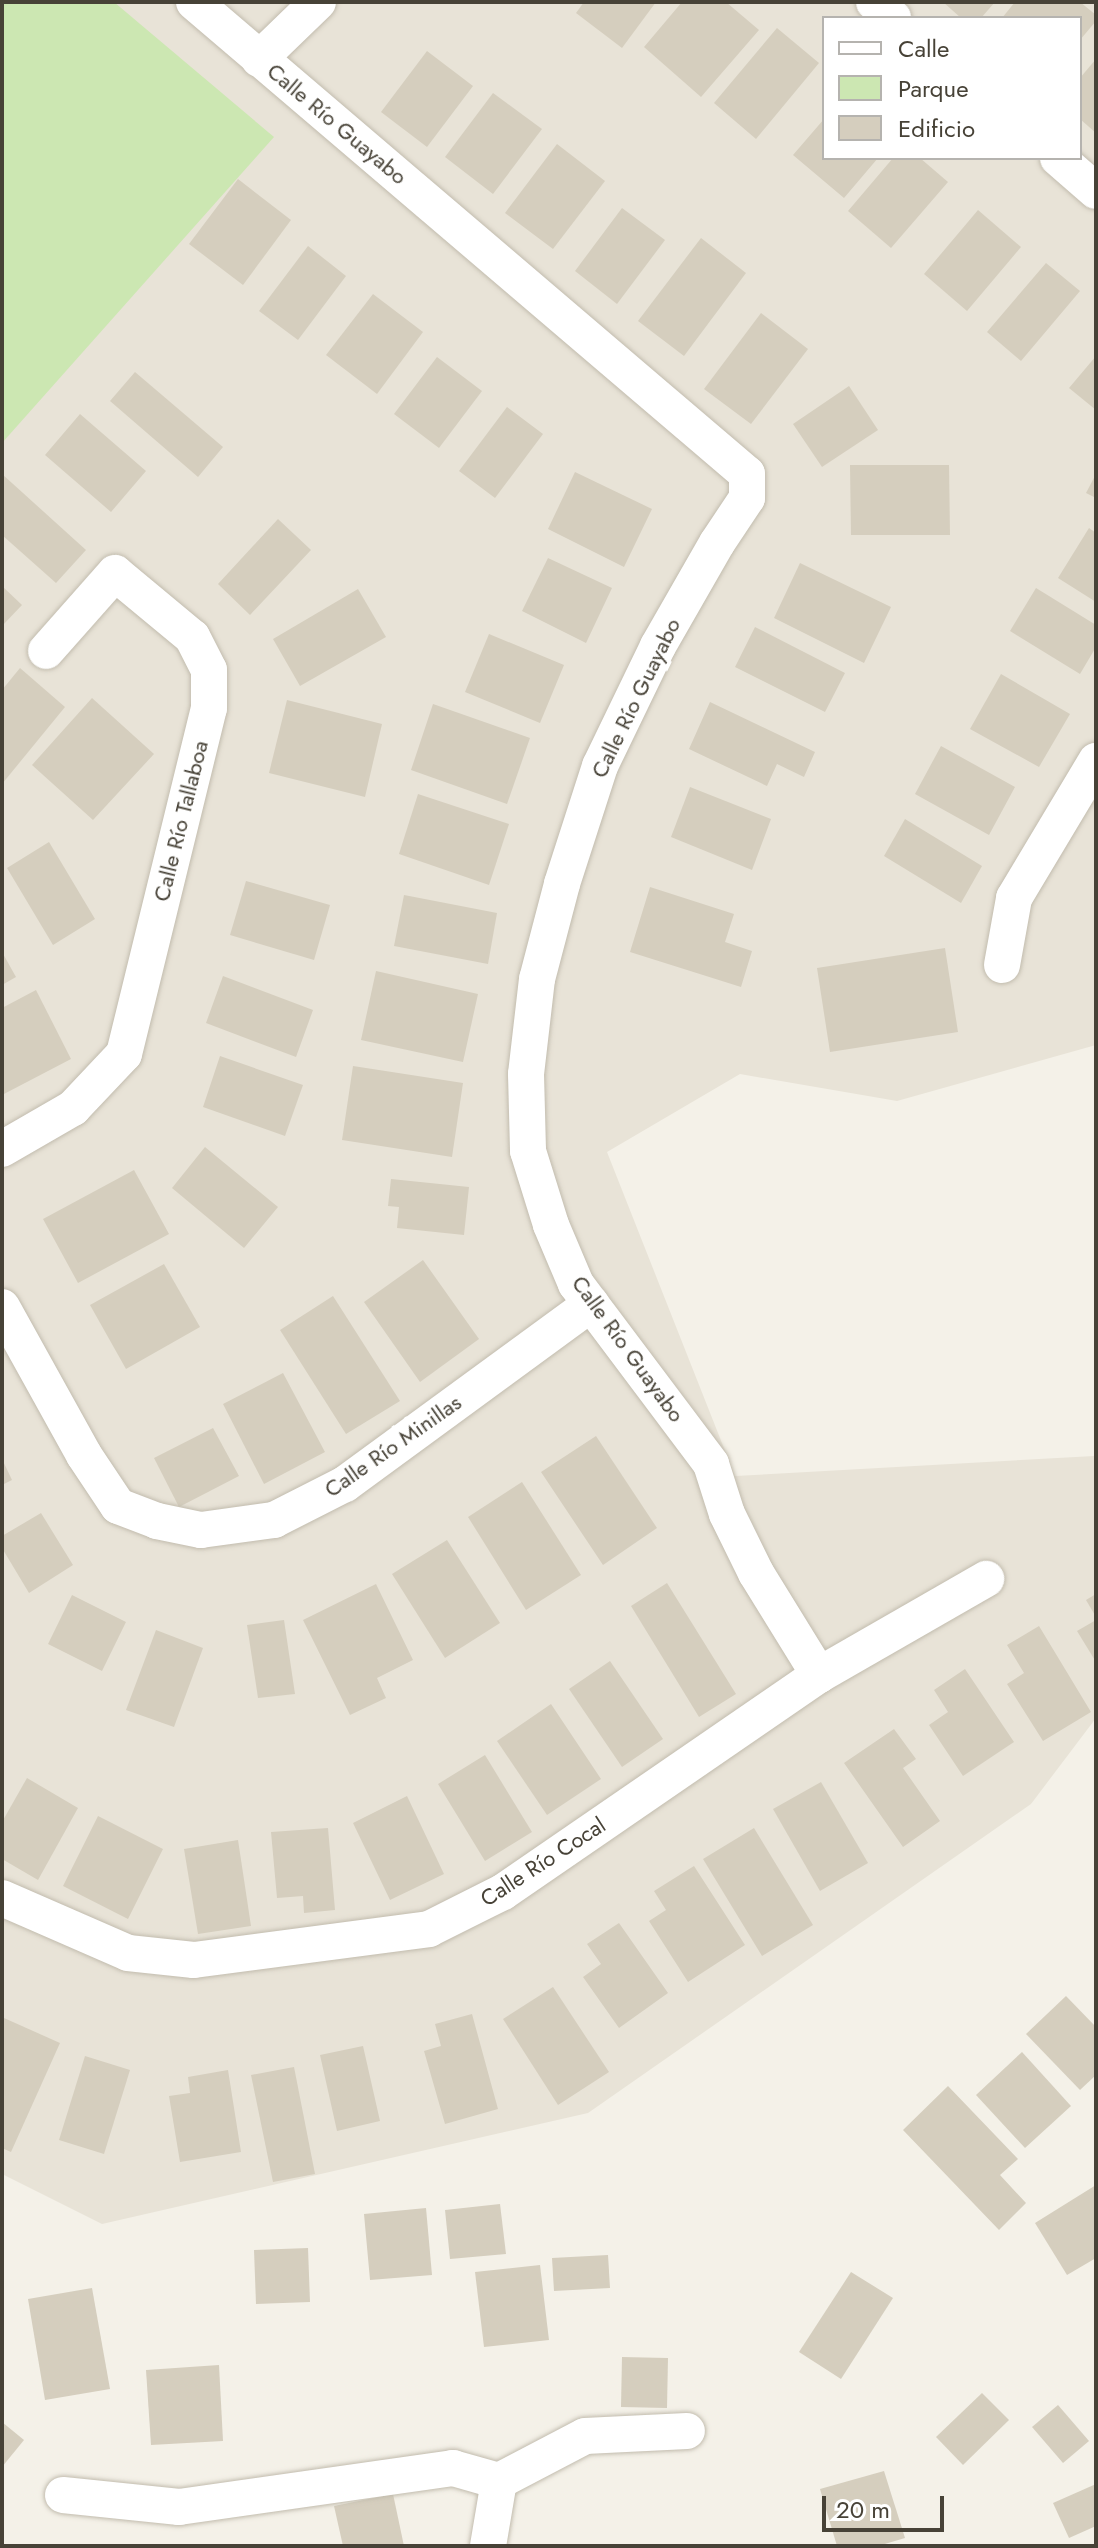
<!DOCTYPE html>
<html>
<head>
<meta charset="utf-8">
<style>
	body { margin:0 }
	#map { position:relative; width:1098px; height:2548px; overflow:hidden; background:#f4f1e8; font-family:Jost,sans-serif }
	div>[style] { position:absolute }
	.residential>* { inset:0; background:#e8e3d7 }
	.green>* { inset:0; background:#cce7b2 }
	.building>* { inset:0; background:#d5cebe }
	.roads { filter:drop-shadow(0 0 2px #c2bcae) drop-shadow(0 0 2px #c2bcae) }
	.street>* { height:36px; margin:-18px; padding:0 18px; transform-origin:18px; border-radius:18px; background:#fff }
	span { translate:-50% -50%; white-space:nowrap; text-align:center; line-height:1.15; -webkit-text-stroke:8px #fff; paint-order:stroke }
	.street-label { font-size:22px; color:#474237 }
	.frame { position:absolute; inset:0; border:4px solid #474237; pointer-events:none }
	.legend { position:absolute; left:822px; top:16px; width:260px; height:144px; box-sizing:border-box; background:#fff; border:2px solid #b5b3af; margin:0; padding:10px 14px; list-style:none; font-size:24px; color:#474237 }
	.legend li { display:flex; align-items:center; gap:16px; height:40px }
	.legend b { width:40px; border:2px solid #b5b3af }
	.scale { position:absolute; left:822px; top:2496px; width:122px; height:36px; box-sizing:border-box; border:4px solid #474237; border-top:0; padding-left:10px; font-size:24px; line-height:28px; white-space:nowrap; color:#474237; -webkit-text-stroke:6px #fff; paint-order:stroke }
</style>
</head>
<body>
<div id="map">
	<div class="residential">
		<div style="clip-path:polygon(evenodd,2px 2px,1096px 2px,1096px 1045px,897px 1101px,740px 1074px,607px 1152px,735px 1476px,1094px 1456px,1096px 1718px,1031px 1804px,588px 2113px,102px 2224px,2px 2174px,2px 2px,824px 18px,1080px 18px,1080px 158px,824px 158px,824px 18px)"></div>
	</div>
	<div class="green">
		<div style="clip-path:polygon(2px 2px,114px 2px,274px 137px,2px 443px)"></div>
	</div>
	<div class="building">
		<div style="clip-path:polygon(584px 2px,656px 2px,622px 48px,576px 13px)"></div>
		<div style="clip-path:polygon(682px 2px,726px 2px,759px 30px,701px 97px,644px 47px)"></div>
		<div style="clip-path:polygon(943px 2px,995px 2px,981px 18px,961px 18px)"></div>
		<div style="clip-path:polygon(1015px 2px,1080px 2px,1096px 15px,1096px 21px,1080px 40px,1080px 18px,1002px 18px)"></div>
		<div style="clip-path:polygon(777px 28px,819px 63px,756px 139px,714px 103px)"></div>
		<div style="clip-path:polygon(427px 51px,473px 86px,427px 147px,381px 112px)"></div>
		<div style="clip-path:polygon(1096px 59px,1096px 133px,1080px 119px,1080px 78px)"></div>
		<div style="clip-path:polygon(493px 93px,542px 129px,493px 194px,445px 157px)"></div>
		<div style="clip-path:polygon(824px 119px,824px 158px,878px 158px,844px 198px,793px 155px)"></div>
		<div style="clip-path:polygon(557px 144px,605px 181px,553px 249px,505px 213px)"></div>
		<div style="clip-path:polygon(893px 158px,920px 158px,948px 182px,891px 248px,848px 211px)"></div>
		<div style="clip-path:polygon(238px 179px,291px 220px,243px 285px,189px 244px)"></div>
		<div style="clip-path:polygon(622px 208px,665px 240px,617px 304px,575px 271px)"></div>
		<div style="clip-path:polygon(978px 210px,1021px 247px,967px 311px,924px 274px)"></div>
		<div style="clip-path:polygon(701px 238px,746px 273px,684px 356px,638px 321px)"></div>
		<div style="clip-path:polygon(308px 246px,346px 276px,298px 340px,259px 311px)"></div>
		<div style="clip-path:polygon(1046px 263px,1080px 291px,1021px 361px,987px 332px)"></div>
		<div style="clip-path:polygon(373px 294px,423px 332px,377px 394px,326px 355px)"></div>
		<div style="clip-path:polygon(761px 313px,808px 349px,751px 424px,704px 389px)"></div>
		<div style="clip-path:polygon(1096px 356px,1096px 410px,1069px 388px)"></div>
		<div style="clip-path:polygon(437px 357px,482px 391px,439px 448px,394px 414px)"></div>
		<div style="clip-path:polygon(135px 372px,223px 447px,198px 477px,110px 401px)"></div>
		<div style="clip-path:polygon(849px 386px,878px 430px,822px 467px,793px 424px)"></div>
		<div style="clip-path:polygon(507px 407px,543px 434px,495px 498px,459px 471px)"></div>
		<div style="clip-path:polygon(80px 414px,146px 471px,111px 512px,45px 455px)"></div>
		<div style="clip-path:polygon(850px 465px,949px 465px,950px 535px,851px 535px)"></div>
		<div style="clip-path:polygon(575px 472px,652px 509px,624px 567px,548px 529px)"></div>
		<div style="clip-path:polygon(2px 474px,86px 550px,56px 583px,2px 535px)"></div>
		<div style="clip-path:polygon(1096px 474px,1096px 498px,1086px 493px)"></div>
		<div style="clip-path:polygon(278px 519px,311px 550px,250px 615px,218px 584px)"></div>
		<div style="clip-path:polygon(1089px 528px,1096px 533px,1096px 602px,1058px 578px)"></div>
		<div style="clip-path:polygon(548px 558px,612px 588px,586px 643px,522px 611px)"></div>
		<div style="clip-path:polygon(800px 563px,891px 607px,864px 663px,774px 618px)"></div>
		<div style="clip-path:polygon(2px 586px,22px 605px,2px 626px)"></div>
		<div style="clip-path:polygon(1036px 588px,1096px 625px,1096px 647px,1080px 674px,1010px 631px)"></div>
		<div style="clip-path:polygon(358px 589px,386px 637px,300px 686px,273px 639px)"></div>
		<div style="clip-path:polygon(755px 627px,845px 673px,825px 712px,735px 667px)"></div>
		<div style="clip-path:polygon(489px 634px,564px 665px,540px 723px,465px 692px)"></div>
		<div style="clip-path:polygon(20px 668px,65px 707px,2px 784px,2px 690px)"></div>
		<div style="clip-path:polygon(1001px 674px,1070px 714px,1039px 767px,970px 729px)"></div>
		<div style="clip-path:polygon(92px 698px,154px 754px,93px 820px,32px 765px)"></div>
		<div style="clip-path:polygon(287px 700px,382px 724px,365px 797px,269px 773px)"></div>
		<div style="clip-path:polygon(710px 702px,815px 752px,804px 777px,777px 764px,767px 786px,689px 749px)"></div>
		<div style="clip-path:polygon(433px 704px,530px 738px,507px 804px,411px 770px)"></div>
		<div style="clip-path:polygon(941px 746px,1015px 787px,989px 835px,915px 794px)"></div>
		<div style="clip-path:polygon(690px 787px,771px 819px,752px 870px,671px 837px)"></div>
		<div style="clip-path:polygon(418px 794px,509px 824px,489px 885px,399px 854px)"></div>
		<div style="clip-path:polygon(905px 819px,982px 866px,961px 903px,884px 856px)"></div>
		<div style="clip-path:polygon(49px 842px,95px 919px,53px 945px,7px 868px)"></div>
		<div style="clip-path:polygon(246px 881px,330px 905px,314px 960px,230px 935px)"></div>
		<div style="clip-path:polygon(650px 887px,734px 914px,725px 942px,752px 951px,741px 987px,630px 952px)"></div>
		<div style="clip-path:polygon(404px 895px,497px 913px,488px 964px,394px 946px)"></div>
		<div style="clip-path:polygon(945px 948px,958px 1032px,830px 1052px,817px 968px)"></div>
		<div style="clip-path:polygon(2px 952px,16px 977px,2px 985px)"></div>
		<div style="clip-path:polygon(376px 971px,478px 994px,463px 1062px,361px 1040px)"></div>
		<div style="clip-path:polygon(223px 976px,313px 1010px,296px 1057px,206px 1023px)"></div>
		<div style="clip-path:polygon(36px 990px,71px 1059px,2px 1095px,2px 1008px)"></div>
		<div style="clip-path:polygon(220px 1056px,303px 1085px,285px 1136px,203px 1107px)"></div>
		<div style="clip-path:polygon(353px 1066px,463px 1083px,452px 1157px,342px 1140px)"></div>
		<div style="clip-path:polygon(205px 1147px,278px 1207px,244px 1248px,172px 1188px)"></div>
		<div style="clip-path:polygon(134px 1170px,169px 1234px,78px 1283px,43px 1219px)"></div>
		<div style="clip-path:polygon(391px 1179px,469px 1187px,464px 1235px,397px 1228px,399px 1207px,388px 1206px)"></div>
		<div style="clip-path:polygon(423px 1260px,479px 1339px,420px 1382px,364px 1302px)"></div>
		<div style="clip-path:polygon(164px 1264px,200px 1327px,126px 1369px,90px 1305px)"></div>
		<div style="clip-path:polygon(333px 1296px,400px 1401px,346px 1434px,280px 1330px)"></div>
		<div style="clip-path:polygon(283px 1373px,325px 1452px,264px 1484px,223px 1404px)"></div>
		<div style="clip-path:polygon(213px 1428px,239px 1476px,179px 1507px,154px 1458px)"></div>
		<div style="clip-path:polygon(596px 1436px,657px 1528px,603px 1565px,541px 1472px)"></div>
		<div style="clip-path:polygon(2px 1459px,12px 1480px,2px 1485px)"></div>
		<div style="clip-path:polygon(522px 1482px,581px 1575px,526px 1610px,468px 1517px)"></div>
		<div style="clip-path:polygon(41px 1513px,73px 1565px,29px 1593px,2px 1548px,2px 1536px)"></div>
		<div style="clip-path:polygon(447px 1540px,500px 1623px,445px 1658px,392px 1574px)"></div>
		<div style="clip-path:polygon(667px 1583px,736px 1694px,699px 1717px,631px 1606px)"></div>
		<div style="clip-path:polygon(376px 1584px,413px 1660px,377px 1678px,386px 1698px,350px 1715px,303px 1620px)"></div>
		<div style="clip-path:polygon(1096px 1594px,1096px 1617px,1086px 1600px)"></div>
		<div style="clip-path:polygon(72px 1595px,126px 1622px,102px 1671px,48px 1644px)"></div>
		<div style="clip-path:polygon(284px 1620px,295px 1694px,258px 1698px,247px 1625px)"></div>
		<div style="clip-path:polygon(1096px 1620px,1096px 1662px,1077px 1631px)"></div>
		<div style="clip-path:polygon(1039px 1626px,1091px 1712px,1043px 1741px,1007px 1684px,1024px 1673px,1007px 1645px)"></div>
		<div style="clip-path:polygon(156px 1630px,203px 1648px,174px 1727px,126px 1710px)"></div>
		<div style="clip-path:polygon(610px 1661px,663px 1739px,622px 1767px,569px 1689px)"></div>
		<div style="clip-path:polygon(965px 1669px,1014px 1742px,963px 1776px,929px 1725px,948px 1712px,934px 1690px)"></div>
		<div style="clip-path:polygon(551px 1704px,601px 1779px,547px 1815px,497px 1741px)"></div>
		<div style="clip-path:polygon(894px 1729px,916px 1759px,903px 1768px,940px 1821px,903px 1847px,844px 1763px)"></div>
		<div style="clip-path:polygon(485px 1755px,532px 1832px,485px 1861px,438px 1784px)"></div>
		<div style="clip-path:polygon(27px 1778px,78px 1808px,38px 1880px,2px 1859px,2px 1822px)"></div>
		<div style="clip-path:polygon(821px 1782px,868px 1863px,820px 1891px,773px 1809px)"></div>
		<div style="clip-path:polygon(407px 1796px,444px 1874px,390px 1900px,353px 1823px)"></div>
		<div style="clip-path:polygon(98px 1816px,163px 1849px,128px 1919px,63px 1886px)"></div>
		<div style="clip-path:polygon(328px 1828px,335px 1910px,304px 1913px,303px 1896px,277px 1898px,271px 1832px)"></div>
		<div style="clip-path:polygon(754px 1828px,813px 1925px,762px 1956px,703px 1859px)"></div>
		<div style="clip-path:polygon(238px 1840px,251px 1926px,198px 1934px,184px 1849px)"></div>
		<div style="clip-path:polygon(694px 1866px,745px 1945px,688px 1982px,649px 1921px,666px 1910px,654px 1891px)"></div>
		<div style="clip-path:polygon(619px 1923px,668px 1993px,619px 2028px,583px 1977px,601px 1964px,587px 1944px)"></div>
		<div style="clip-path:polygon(553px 1987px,609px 2072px,558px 2105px,503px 2019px)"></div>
		<div style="clip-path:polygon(1066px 1996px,1096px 2027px,1096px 2075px,1080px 2090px,1026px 2034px)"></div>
		<div style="clip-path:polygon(472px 2014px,498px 2109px,445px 2124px,424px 2051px,441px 2046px,435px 2024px)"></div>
		<div style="clip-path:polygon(4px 2018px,60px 2043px,11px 2152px,2px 2148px)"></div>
		<div style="clip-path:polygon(363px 2046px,380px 2121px,337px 2131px,320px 2055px)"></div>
		<div style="clip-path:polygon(1022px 2052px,1071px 2106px,1025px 2148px,976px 2095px)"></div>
		<div style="clip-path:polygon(85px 2056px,130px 2070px,104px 2154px,59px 2140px)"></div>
		<div style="clip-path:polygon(294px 2067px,315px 2174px,273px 2182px,251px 2075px)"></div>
		<div style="clip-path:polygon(228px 2070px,241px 2152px,180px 2162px,169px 2096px,190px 2093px,188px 2077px)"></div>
		<div style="clip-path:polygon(948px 2086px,1018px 2159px,1000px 2175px,1026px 2203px,999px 2230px,903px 2130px)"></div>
		<div style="clip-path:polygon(1096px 2185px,1096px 2258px,1067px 2275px,1035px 2223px)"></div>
		<div style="clip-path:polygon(500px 2204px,506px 2254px,450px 2259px,445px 2210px)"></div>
		<div style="clip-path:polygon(426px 2208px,432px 2275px,370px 2280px,364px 2214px)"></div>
		<div style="clip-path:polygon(308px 2248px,310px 2302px,256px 2304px,254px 2250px)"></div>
		<div style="clip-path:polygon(608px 2255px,610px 2288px,554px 2291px,552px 2258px)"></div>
		<div style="clip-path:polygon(540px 2265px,549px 2340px,484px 2347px,475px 2272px)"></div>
		<div style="clip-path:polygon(851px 2272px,893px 2298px,841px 2379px,799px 2352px)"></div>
		<div style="clip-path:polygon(92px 2288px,110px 2389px,45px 2400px,28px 2299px)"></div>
		<div style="clip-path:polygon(622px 2357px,668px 2358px,667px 2408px,621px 2407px)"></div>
		<div style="clip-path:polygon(219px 2365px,223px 2441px,151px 2445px,146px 2370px)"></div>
		<div style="clip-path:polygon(982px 2393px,1009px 2420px,963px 2465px,936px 2437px)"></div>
		<div style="clip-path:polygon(1058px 2405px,1089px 2441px,1063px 2463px,1032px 2427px)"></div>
		<div style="clip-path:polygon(2px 2422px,24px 2440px,2px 2467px)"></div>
		<div style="clip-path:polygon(884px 2471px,905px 2538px,878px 2546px,837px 2546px,820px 2489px)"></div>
		<div style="clip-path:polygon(1096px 2484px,1096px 2526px,1069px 2538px,1053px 2503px)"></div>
		<div style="clip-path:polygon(393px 2494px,404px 2546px,343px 2546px,334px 2506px)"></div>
	</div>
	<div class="roads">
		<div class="street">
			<div style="left:194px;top:2px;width:727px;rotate:40.48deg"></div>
			<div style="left:747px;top:474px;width:24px;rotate:90deg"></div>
			<div style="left:747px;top:498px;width:54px;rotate:123.7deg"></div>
			<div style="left:717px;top:543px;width:119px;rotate:119.8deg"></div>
			<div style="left:658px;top:646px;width:133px;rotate:115.8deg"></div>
			<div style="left:600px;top:766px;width:124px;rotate:107.9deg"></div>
			<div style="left:562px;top:884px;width:98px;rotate:104.7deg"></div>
			<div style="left:537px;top:979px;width:96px;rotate:96.6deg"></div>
			<div style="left:526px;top:1074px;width:77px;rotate:88.5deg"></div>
			<div style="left:528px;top:1151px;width:77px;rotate:72.7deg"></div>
			<div style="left:551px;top:1225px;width:64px;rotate:67deg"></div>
			<div style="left:576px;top:1284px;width:225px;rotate:53.1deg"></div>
			<div style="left:711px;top:1464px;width:52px;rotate:72.3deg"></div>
			<div style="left:727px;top:1514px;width:66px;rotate:63.8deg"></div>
			<div style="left:756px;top:1573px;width:120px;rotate:58.3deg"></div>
			<div style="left:874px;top:2px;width:25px;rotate:40deg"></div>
			<div style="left:259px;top:59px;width:82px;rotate:-44deg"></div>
			<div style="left:1058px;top:158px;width:50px;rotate:41deg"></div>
			<div style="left:1002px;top:965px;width:68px;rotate:-79.8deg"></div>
			<div style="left:1014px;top:898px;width:160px;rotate:-59.1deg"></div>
			<div style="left:2px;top:1149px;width:82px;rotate:-30deg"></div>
			<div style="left:73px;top:1108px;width:74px;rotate:-46.6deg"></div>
			<div style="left:124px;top:1054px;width:356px;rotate:-76.2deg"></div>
			<div style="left:209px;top:708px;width:38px;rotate:-90deg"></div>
			<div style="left:209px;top:670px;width:37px;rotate:-117deg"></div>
			<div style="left:192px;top:637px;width:100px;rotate:-140.3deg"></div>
			<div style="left:115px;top:573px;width:104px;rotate:131.5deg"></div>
			<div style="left:2px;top:1307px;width:169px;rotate:61deg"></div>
			<div style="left:84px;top:1455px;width:61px;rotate:56.3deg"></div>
			<div style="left:118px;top:1506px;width:42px;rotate:21deg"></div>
			<div style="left:157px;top:1521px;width:45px;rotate:11.6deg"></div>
			<div style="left:201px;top:1530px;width:74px;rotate:-7.8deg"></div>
			<div style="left:274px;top:1520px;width:80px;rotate:-26.9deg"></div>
			<div style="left:345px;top:1484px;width:305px;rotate:-36.2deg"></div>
			<div style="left:2px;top:1898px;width:137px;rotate:23.6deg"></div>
			<div style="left:128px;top:1953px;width:66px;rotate:6.1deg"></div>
			<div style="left:194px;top:1960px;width:237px;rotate:-7.5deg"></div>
			<div style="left:429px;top:1929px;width:83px;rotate:-26.6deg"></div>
			<div style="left:503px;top:1892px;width:383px;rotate:-34.5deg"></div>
			<div style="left:819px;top:1675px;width:193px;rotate:-29.9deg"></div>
			<div style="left:63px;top:2495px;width:117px;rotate:5.9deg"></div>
			<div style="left:179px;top:2507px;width:277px;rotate:-8.1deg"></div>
			<div style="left:453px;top:2468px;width:48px;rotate:15.8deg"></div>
			<div style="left:488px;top:2546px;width:66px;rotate:-80.4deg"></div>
			<div style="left:499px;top:2481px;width:97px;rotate:-27.6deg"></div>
			<div style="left:585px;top:2436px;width:102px;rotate:-2.8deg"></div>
		</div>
	</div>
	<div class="street-label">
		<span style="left:337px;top:124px;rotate:40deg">Calle Río Guayabo</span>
		<span style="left:636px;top:698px;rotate:-64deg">Calle Río Guayabo</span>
		<span style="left:181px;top:821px;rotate:-76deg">Calle Río Tallaboa</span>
		<span style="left:628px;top:1349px;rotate:54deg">Calle Río Guayabo</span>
		<span style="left:393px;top:1446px;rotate:-35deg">Calle Río Minillas</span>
		<span style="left:543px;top:1862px;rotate:-33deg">Calle Río Cocal</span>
	</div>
	<div class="frame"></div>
	<ul class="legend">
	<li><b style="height:10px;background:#fff"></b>Calle</li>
	<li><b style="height:22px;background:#cce7b2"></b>Parque</li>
	<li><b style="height:22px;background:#d5cebe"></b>Edificio</li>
	</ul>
	<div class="scale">20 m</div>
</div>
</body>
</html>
